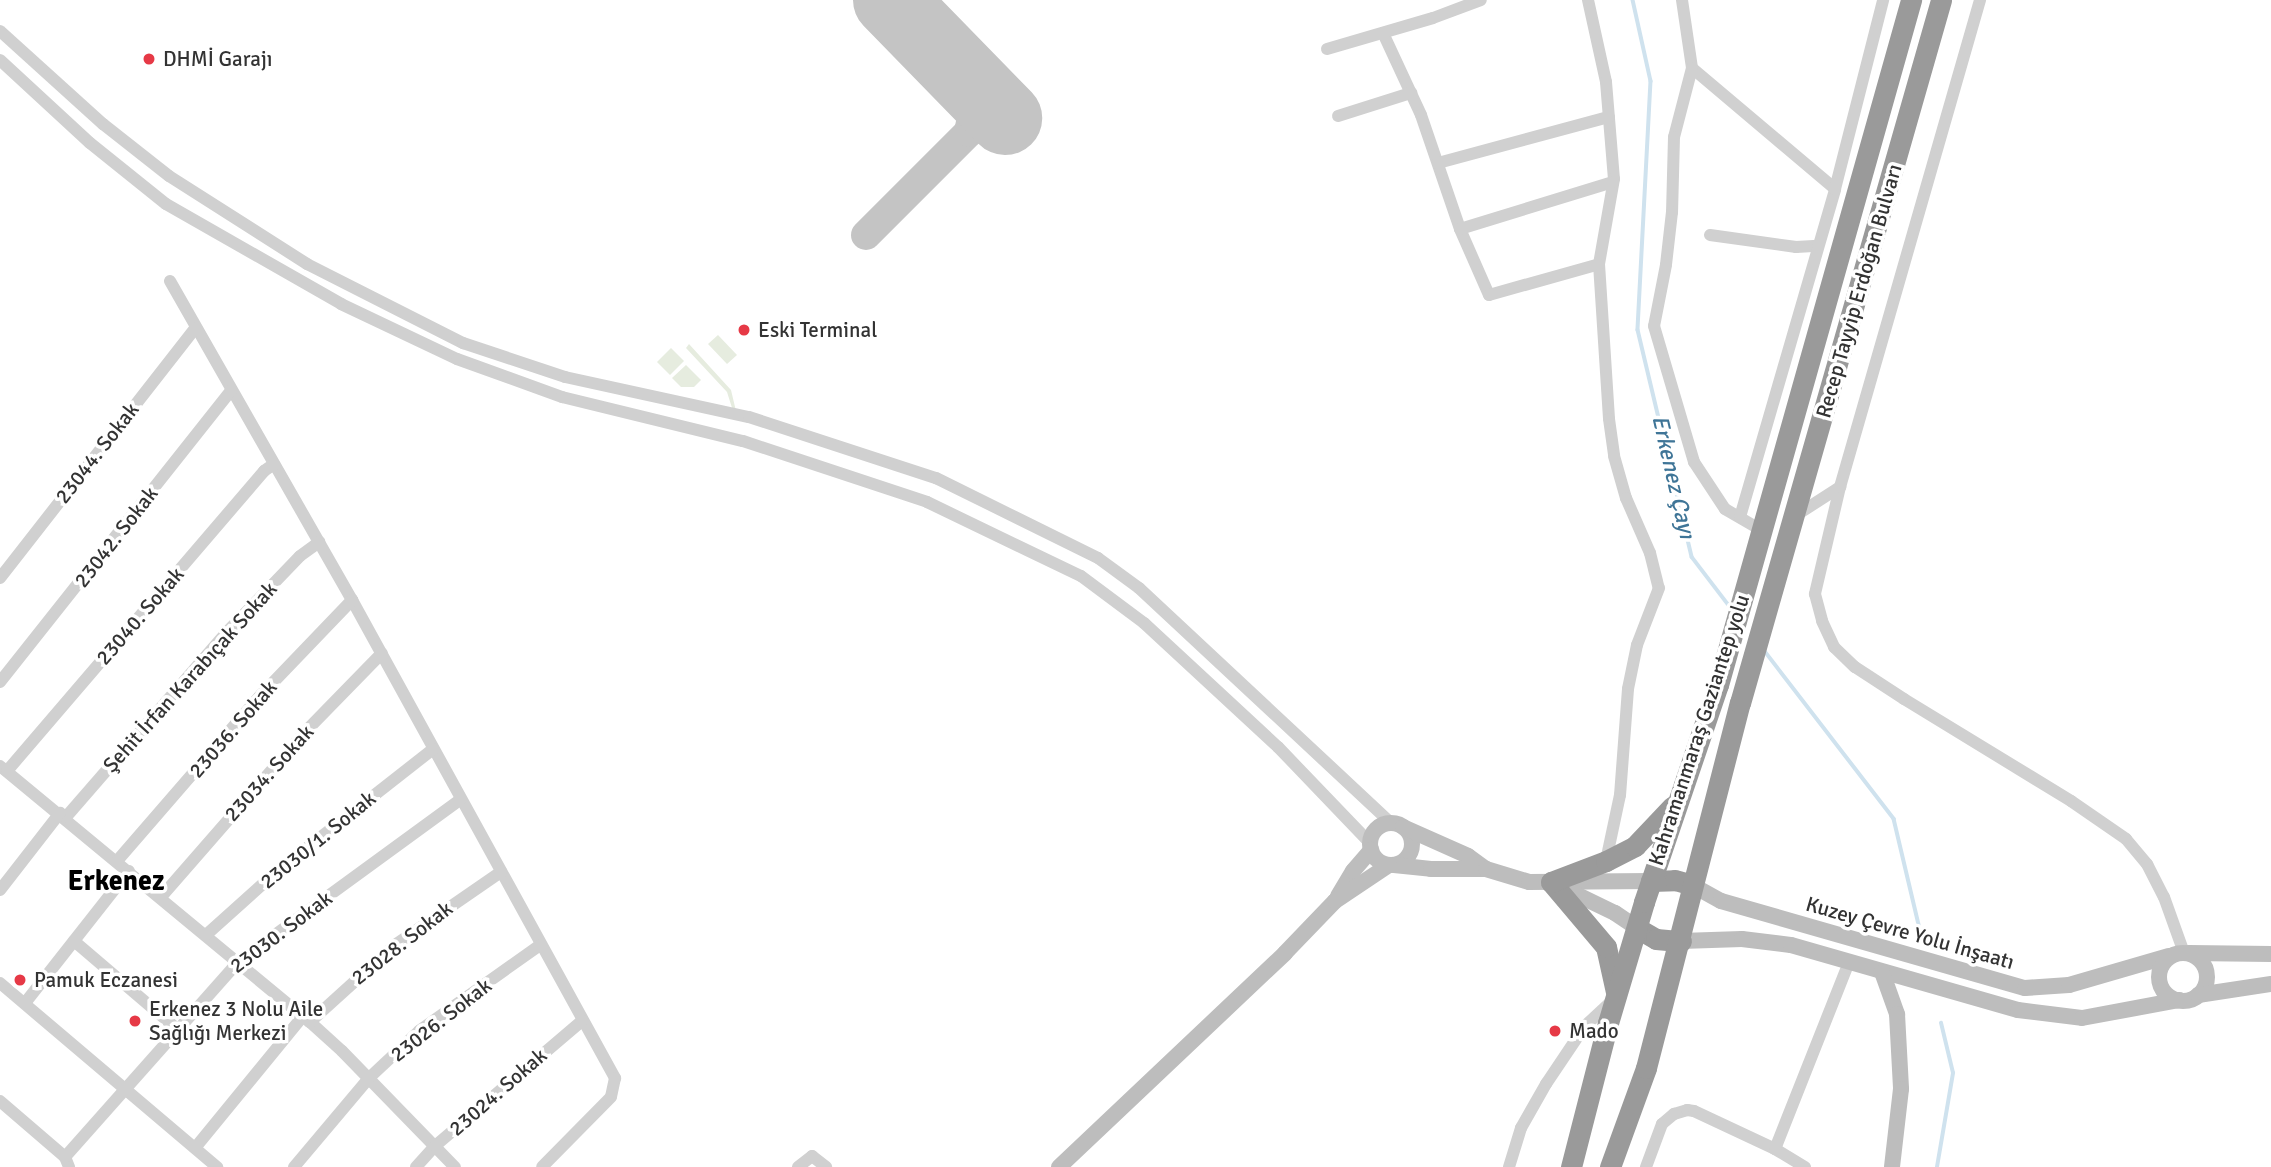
<!DOCTYPE html>
<html>
<head>
<meta charset="utf-8">
<style>
	body { margin:0 }
	#map { position:relative; width:2271px; height:1167px; overflow:hidden; background:#fff; font-family:Signika,sans-serif }
	div>[style] { position:absolute }
	.green>* { inset:0; background:#e6ecdf }
	.stream>* { height:3.5px; margin:-1.75px; padding:0 1.75px; transform-origin:1.75px; border-radius:1.75px; background:#cfe2ee }
	.taxiway>* { height:30px; margin:-15px; padding:0 15px; transform-origin:15px; border-radius:15px; background:#c4c4c4 }
	.runway>* { height:74px; margin:-37px; padding:0 37px; transform-origin:37px; border-radius:37px; background:#c4c4c4 }
	.street>* { height:12px; margin:-6px; padding:0 6px; transform-origin:6px; border-radius:6px; background:#d0d0d0 }
	.secondary>* { height:16px; margin:-8px; padding:0 8px; transform-origin:8px; border-radius:8px; background:#bdbdbd }
	.secondary>.ring { margin:-8px; padding:0; box-sizing:content-box; background:none; border:16px solid #bdbdbd; border-radius:50% }
	.highway>* { height:21px; margin:-10.5px; padding:0 10.5px; transform-origin:10.5px; border-radius:10.5px; background:#9a9a9a }
	.dots>* { width:19px; height:19px; translate:-50% -50%; box-sizing:border-box; border:4px solid #fff; border-radius:50% }
	span { translate:-50% -50%; white-space:nowrap; text-align:center; line-height:1.15; -webkit-text-stroke:7px #fff; paint-order:stroke }
	.poi-label { font-size:21px; color:#333 }
	.left { translate:0 -50%; text-align:left }
	.street-label { font-size:21px; color:#333 }
	.water-label { font-size:23px; color:#3f7597; font-style:italic }
	.district-label { font-size:28px; color:#000; font-weight:700 }
</style>
</head>
<body>
<div id="map">
	<div class="green">
		<div style="clip-path:polygon(718px 335px,737px 355px,727px 364px,708px 344px)"></div>
		<div style="clip-path:polygon(689px 344px,731px 390px,736px 411px,733px 411px,727px 392px,686px 348px)"></div>
		<div style="clip-path:polygon(671px 348px,684px 361px,670px 375px,657px 362px)"></div>
		<div style="clip-path:polygon(686px 365px,701px 380px,694px 387px,681px 387px,672px 378px)"></div>
	</div>
	<div class="stream">
		<div style="left:1633px;top:0;width:83px;rotate:77.5deg"></div>
		<div style="left:1651px;top:81px;width:249px;rotate:93deg"></div>
		<div style="left:1638px;top:330px;width:233px;rotate:76.6deg"></div>
		<div style="left:1692px;top:557px;width:64px;rotate:52.6deg"></div>
		<div style="left:1764px;top:650px;width:213px;rotate:52.4deg"></div>
		<div style="left:1894px;top:819px;width:113px;rotate:76.7deg"></div>
		<div style="left:1937px;top:1167px;width:95px;rotate:-80.3deg"></div>
		<div style="left:1953px;top:1073px;width:51px;rotate:-103.5deg"></div>
	</div>
	<div class="taxiway">
		<div style="left:866px;top:235px;width:146px;rotate:-45deg"></div>
		<div style="left:969px;top:132px;width:43px;rotate:-77.9deg"></div>
	</div>
	<div class="runway">
		<div style="left:890px;top:0;width:165px;rotate:45.7deg"></div>
	</div>
	<div class="street">
		<div style="left:1588px;top:0;width:84px;rotate:77.6deg"></div>
		<div style="left:1606px;top:82px;width:97px;rotate:85.3deg"></div>
		<div style="left:1614px;top:179px;width:86px;rotate:100deg"></div>
		<div style="left:1599px;top:264px;width:155px;rotate:86.3deg"></div>
		<div style="left:1609px;top:419px;width:37px;rotate:82deg"></div>
		<div style="left:1614px;top:456px;width:44px;rotate:74.1deg"></div>
		<div style="left:1626px;top:498px;width:60px;rotate:66.4deg"></div>
		<div style="left:1650px;top:553px;width:36px;rotate:76deg"></div>
		<div style="left:1659px;top:588px;width:61px;rotate:111.1deg"></div>
		<div style="left:1637px;top:645px;width:45px;rotate:101.6deg"></div>
		<div style="left:1628px;top:689px;width:106px;rotate:94.3deg"></div>
		<div style="left:1620px;top:795px;width:67px;rotate:102deg"></div>
		<div style="left:1682px;top:0;width:69px;rotate:81.6deg"></div>
		<div style="left:1692px;top:68px;width:187px;rotate:40.2deg"></div>
		<div style="left:0;top:31px;width:139px;rotate:42.1deg"></div>
		<div style="left:103px;top:124px;width:84px;rotate:38.2deg"></div>
		<div style="left:169px;top:176px;width:164px;rotate:32.5deg"></div>
		<div style="left:307px;top:264px;width:175px;rotate:26.9deg"></div>
		<div style="left:463px;top:343px;width:108px;rotate:18.4deg"></div>
		<div style="left:565px;top:377px;width:188px;rotate:12.3deg"></div>
		<div style="left:749px;top:417px;width:197px;rotate:18.1deg"></div>
		<div style="left:936px;top:478px;width:181px;rotate:26.3deg"></div>
		<div style="left:1098px;top:558px;width:51px;rotate:36.2deg"></div>
		<div style="left:1139px;top:588px;width:345px;rotate:43deg"></div>
		<div style="left:1383px;top:33px;width:90px;rotate:65.1deg"></div>
		<div style="left:1421px;top:115px;width:120px;rotate:71.1deg"></div>
		<div style="left:1460px;top:229px;width:72px;rotate:66.3deg"></div>
		<div style="left:1489px;top:295px;width:114px;rotate:-15.7deg"></div>
		<div style="left:1327px;top:49px;width:110px;rotate:-16.3deg"></div>
		<div style="left:1433px;top:18px;width:51px;rotate:-20.6deg"></div>
		<div style="left:0;top:60px;width:122px;rotate:42.7deg"></div>
		<div style="left:90px;top:143px;width:97px;rotate:38.8deg"></div>
		<div style="left:166px;top:204px;width:202px;rotate:29.7deg"></div>
		<div style="left:341px;top:304px;width:128px;rotate:25.4deg"></div>
		<div style="left:457px;top:359px;width:112px;rotate:19.9deg"></div>
		<div style="left:562px;top:397px;width:186px;rotate:13.7deg"></div>
		<div style="left:743px;top:441px;width:194px;rotate:18.3deg"></div>
		<div style="left:927px;top:502px;width:171px;rotate:25.7deg"></div>
		<div style="left:1081px;top:576px;width:79px;rotate:36.7deg"></div>
		<div style="left:1144px;top:623px;width:183px;rotate:42.8deg"></div>
		<div style="left:1278px;top:747px;width:133px;rotate:46.2deg"></div>
		<div style="left:1692px;top:68px;width:71px;rotate:104.6deg"></div>
		<div style="left:1674px;top:137px;width:75px;rotate:91.5deg"></div>
		<div style="left:1672px;top:212px;width:53px;rotate:96.5deg"></div>
		<div style="left:1666px;top:265px;width:62px;rotate:101.1deg"></div>
		<div style="left:1654px;top:326px;width:142px;rotate:73.6deg"></div>
		<div style="left:1694px;top:462px;width:56px;rotate:56.6deg"></div>
		<div style="left:1725px;top:509px;width:42px;rotate:30.3deg"></div>
		<div style="left:1338px;top:116px;width:77px;rotate:-17.5deg"></div>
		<div style="left:1438px;top:163px;width:177px;rotate:-15.1deg"></div>
		<div style="left:1460px;top:229px;width:160px;rotate:-17.1deg"></div>
		<div style="left:1710px;top:235px;width:87px;rotate:7.9deg"></div>
		<div style="left:1796px;top:247px;width:22px;rotate:-3deg"></div>
		<div style="left:170px;top:281px;width:367px;rotate:60.3deg"></div>
		<div style="left:352px;top:600px;width:546px;rotate:61.18deg"></div>
		<div style="left:615px;top:1078px;width:19px;rotate:102deg"></div>
		<div style="left:611px;top:1097px;width:98px;rotate:134.6deg"></div>
		<div style="left:1840px;top:487px;width:110px;rotate:103.2deg"></div>
		<div style="left:1815px;top:594px;width:28px;rotate:75deg"></div>
		<div style="left:1822px;top:621px;width:29px;rotate:65deg"></div>
		<div style="left:1834px;top:647px;width:29px;rotate:44deg"></div>
		<div style="left:1855px;top:667px;width:59px;rotate:33.1deg"></div>
		<div style="left:1904px;top:699px;width:196px;rotate:31.4deg"></div>
		<div style="left:2071px;top:801px;width:67px;rotate:34.6deg"></div>
		<div style="left:2126px;top:839px;width:33px;rotate:50deg"></div>
		<div style="left:2147px;top:864px;width:37px;rotate:63deg"></div>
		<div style="left:2164px;top:897px;width:59px;rotate:70.3deg"></div>
		<div style="left:1795px;top:516px;width:54px;rotate:-32.8deg"></div>
		<div style="left:1840px;top:487px;width:507px;rotate:-73.96deg"></div>
		<div style="left:1740px;top:517px;width:341px;rotate:-73.8deg"></div>
		<div style="left:1835px;top:189px;width:195px;rotate:-75.7deg"></div>
		<div style="left:0;top:578px;width:317px;rotate:-52deg"></div>
		<div style="left:0;top:682px;width:372px;rotate:-51.6deg"></div>
		<div style="left:0;top:766px;width:402px;rotate:39.6deg"></div>
		<div style="left:310px;top:1022px;width:43px;rotate:42.2deg"></div>
		<div style="left:342px;top:1051px;width:162px;rotate:45.8deg"></div>
		<div style="left:7px;top:771px;width:395px;rotate:-49.4deg"></div>
		<div style="left:264px;top:471px;width:12px;rotate:-35deg"></div>
		<div style="left:66px;top:817px;width:242px;rotate:-49deg"></div>
		<div style="left:225px;top:634px;width:108px;rotate:-46.1deg"></div>
		<div style="left:300px;top:556px;width:24px;rotate:-36deg"></div>
		<div style="left:117px;top:861px;width:220px;rotate:-49.1deg"></div>
		<div style="left:261px;top:695px;width:132px;rotate:-46.2deg"></div>
		<div style="left:0;top:890px;width:98px;rotate:-52.1deg"></div>
		<div style="left:161px;top:897px;width:219px;rotate:-48.9deg"></div>
		<div style="left:305px;top:732px;width:110px;rotate:-45.7deg"></div>
		<div style="left:206px;top:935px;width:93px;rotate:-41.9deg"></div>
		<div style="left:275px;top:873px;width:201px;rotate:-38.1deg"></div>
		<div style="left:74px;top:941px;width:135px;rotate:40.5deg"></div>
		<div style="left:0;top:983px;width:285px;rotate:40.3deg"></div>
		<div style="left:25px;top:1003px;width:168px;rotate:-51.8deg"></div>
		<div style="left:310px;top:1022px;width:115px;rotate:-42.2deg"></div>
		<div style="left:395px;top:945px;width:129px;rotate:-34.6deg"></div>
		<div style="left:0;top:1101px;width:86px;rotate:40.7deg"></div>
		<div style="left:65px;top:1157px;width:11px;rotate:68deg"></div>
		<div style="left:195px;top:1148px;width:171px;rotate:-50.7deg"></div>
		<div style="left:1775px;top:1149px;width:35px;rotate:31deg"></div>
		<div style="left:65px;top:1157px;width:262px;rotate:-48.4deg"></div>
		<div style="left:239px;top:961px;width:273px;rotate:-36.1deg"></div>
		<div style="left:294px;top:1167px;width:116px;rotate:-49.9deg"></div>
		<div style="left:369px;top:1078px;width:69px;rotate:-43.2deg"></div>
		<div style="left:419px;top:1031px;width:148px;rotate:-35.4deg"></div>
		<div style="left:416px;top:1167px;width:28px;rotate:-48deg"></div>
		<div style="left:435px;top:1146px;width:193px;rotate:-40.4deg"></div>
		<div style="left:798px;top:1167px;width:18px;rotate:-38deg"></div>
		<div style="left:812px;top:1156px;width:18px;rotate:38deg"></div>
		<div style="left:1509px;top:1167px;width:41px;rotate:-72.9deg"></div>
		<div style="left:1521px;top:1128px;width:51px;rotate:-60.4deg"></div>
		<div style="left:1546px;top:1084px;width:70px;rotate:-56.1deg"></div>
		<div style="left:1585px;top:1026px;width:38px;rotate:-43deg"></div>
		<div style="left:1646px;top:1167px;width:46px;rotate:-69.6deg"></div>
		<div style="left:1662px;top:1124px;width:16px;rotate:-40deg"></div>
		<div style="left:1674px;top:1114px;width:14px;rotate:-17deg"></div>
		<div style="left:1687px;top:1110px;width:7px;rotate:8deg"></div>
		<div style="left:1694px;top:1111px;width:89px;rotate:25.1deg"></div>
		<div style="left:1775px;top:1149px;width:201px;rotate:-68.4deg"></div>
	</div>
	<div class="secondary">
		<div class="ring" style="left:1370px;top:823px;width:26px;height:26px"></div>
		<div style="left:1403px;top:827px;width:71px;rotate:24deg"></div>
		<div style="left:1468px;top:856px;width:22px;rotate:36deg"></div>
		<div style="left:1394px;top:865px;width:37px;rotate:6deg"></div>
		<div style="left:1431px;top:869px;width:55px"></div>
		<div style="left:1486px;top:869px;width:45px;rotate:16.8deg"></div>
		<div style="left:1529px;top:882px;width:122px;rotate:-0.5deg"></div>
		<div style="left:1557px;top:885px;width:64px;rotate:25.8deg"></div>
		<div style="left:1615px;top:913px;width:27px;rotate:34deg"></div>
		<div style="left:1692px;top:885px;width:33px;rotate:29deg"></div>
		<div style="left:1721px;top:901px;width:316px;rotate:16deg"></div>
		<div style="left:2025px;top:988px;width:44px;rotate:-3.9deg"></div>
		<div style="left:2069px;top:985px;width:104px;rotate:-16.2deg"></div>
		<div style="left:1338px;top:896px;width:29px;rotate:-59deg"></div>
		<div style="left:1353px;top:871px;width:28px;rotate:-49deg"></div>
		<div style="left:1681px;top:941px;width:61px;rotate:-1.9deg"></div>
		<div style="left:1742px;top:939px;width:49px;rotate:7deg"></div>
		<div style="left:1791px;top:945px;width:236px;rotate:16deg"></div>
		<div style="left:2018px;top:1010px;width:64px;rotate:7.1deg"></div>
		<div style="left:2082px;top:1018px;width:99px;rotate:-10.5deg"></div>
		<div style="left:2189px;top:953px;width:82px;rotate:0.7deg"></div>
		<div class="ring" style="left:2159px;top:953px;width:32px;height:32px"></div>
		<div style="left:1882px;top:972px;width:45px;rotate:70.3deg"></div>
		<div style="left:1897px;top:1014px;width:75px;rotate:86.9deg"></div>
		<div style="left:1901px;top:1089px;width:79px;rotate:96.6deg"></div>
		<div style="left:2198px;top:995px;width:74px;rotate:-8.6deg"></div>
		<div style="left:1059px;top:1167px;width:311px;rotate:-43.4deg"></div>
		<div style="left:1285px;top:953px;width:72px;rotate:-46.1deg"></div>
		<div style="left:1335px;top:901px;width:65px;rotate:-33.7deg"></div>
	</div>
	<div class="highway">
		<div style="left:1651px;top:881px;width:24px;rotate:-2deg"></div>
		<div style="left:1675px;top:880px;width:18px;rotate:16deg"></div>
		<div style="left:1637px;top:928px;width:22px;rotate:30deg"></div>
		<div style="left:1656px;top:939px;width:25px;rotate:5deg"></div>
		<div style="left:1616px;top:992px;width:46px;rotate:-102.5deg"></div>
		<div style="left:1606px;top:947px;width:85px;rotate:-130.2deg"></div>
		<div style="left:1551px;top:882px;width:59px;rotate:-20.9deg"></div>
		<div style="left:1606px;top:861px;width:33px;rotate:-27deg"></div>
		<div style="left:1635px;top:846px;width:54px;rotate:-46.5deg"></div>
		<div style="left:1571px;top:1167px;width:149px;rotate:-75.6deg"></div>
		<div style="left:1608px;top:1023px;width:126px;rotate:-73.4deg"></div>
		<div style="left:1644px;top:902px;width:229px;rotate:-71.2deg"></div>
		<div style="left:1718px;top:685px;width:712px;rotate:-74.26deg"></div>
		<div style="left:1610px;top:1167px;width:105px;rotate:-70deg"></div>
		<div style="left:1646px;top:1068px;width:377px;rotate:-75.6deg"></div>
		<div style="left:1740px;top:703px;width:731px;rotate:-74.04deg"></div>
	</div>
	<div class="dots">
		<div style="left:149px;top:59px;background:#e63946"></div>
		<div style="left:744px;top:330px;background:#e63946"></div>
		<div style="left:20px;top:980px;background:#e63946"></div>
		<div style="left:135px;top:1021px;background:#e63946"></div>
		<div style="left:1555px;top:1031px;background:#e63946"></div>
	</div>
	<div class="poi-label">
		<span class="left" style="left:163px;top:59px">DHMİ Garajı</span>
		<span class="left" style="left:758px;top:330px">Eski Terminal</span>
		<span class="left" style="left:34px;top:980px">Pamuk Eczanesi</span>
		<span class="left" style="left:149px;top:1021px">Erkenez 3 Nolu Aile<br>Sağlığı Merkezi</span>
		<span class="left" style="left:1569px;top:1031px">Mado</span>
	</div>
	<div class="street-label">
		<span style="left:1859px;top:291px;rotate:-74deg">Recep Tayyip Erdoğan Bulvarı</span>
		<span style="left:97px;top:453px;rotate:-52deg">23044. Sokak</span>
		<span style="left:116px;top:537px;rotate:-52deg">23042. Sokak</span>
		<span style="left:140px;top:616px;rotate:-49deg">23040. Sokak</span>
		<span style="left:190px;top:677px;rotate:-48deg">Şehit İrfan Karabıçak Sokak</span>
		<span style="left:233px;top:729px;rotate:-49deg">23036. Sokak</span>
		<span style="left:1699px;top:730px;rotate:-72deg">Kahramanmaraş Gaziantep yolu</span>
		<span style="left:269px;top:773px;rotate:-48deg">23034. Sokak</span>
		<span style="left:318px;top:840px;rotate:-39deg">23030/1. Sokak</span>
		<span style="left:281px;top:932px;rotate:-37deg">23030. Sokak</span>
		<span style="left:1910px;top:933px;rotate:16deg">Kuzey Çevre Yolu İnşaatı</span>
		<span style="left:402px;top:943px;rotate:-38deg">23028. Sokak</span>
		<span style="left:441px;top:1020px;rotate:-38deg">23026. Sokak</span>
		<span style="left:498px;top:1092px;rotate:-41deg">23024. Sokak</span>
	</div>
	<div class="water-label">
		<span style="left:1673px;top:477px;rotate:77deg">Erkenez Çayı</span>
	</div>
	<div class="district-label">
		<span style="left:116px;top:881px">Erkenez</span>
	</div>
</div>
</body>
</html>
